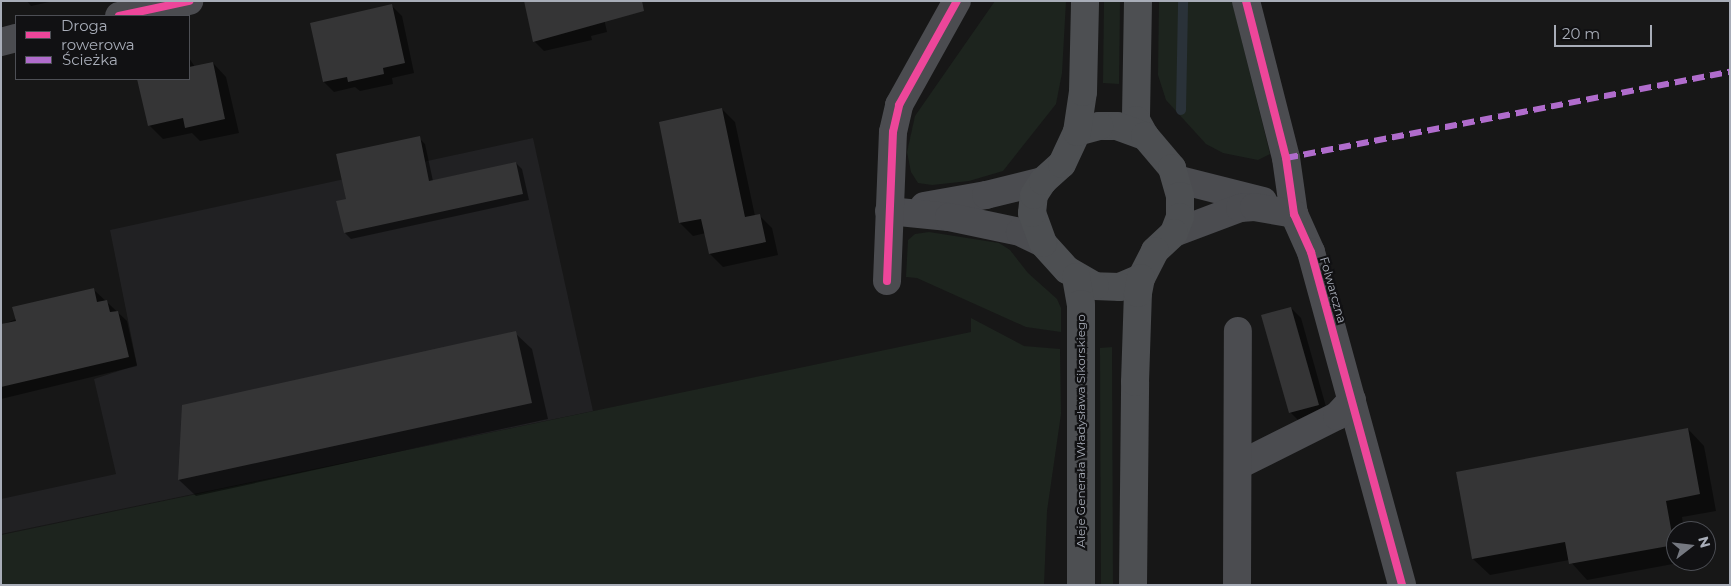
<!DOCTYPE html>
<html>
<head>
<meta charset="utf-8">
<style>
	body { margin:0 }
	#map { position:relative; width:1731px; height:586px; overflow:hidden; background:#171717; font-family:Montserrat,sans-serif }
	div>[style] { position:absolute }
	.built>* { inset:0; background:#212123 }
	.green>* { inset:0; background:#1d241e }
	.shadow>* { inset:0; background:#0007 }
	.stream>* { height:10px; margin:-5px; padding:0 5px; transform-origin:5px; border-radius:5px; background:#2a3239 }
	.building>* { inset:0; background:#353536 }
	.minor>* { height:28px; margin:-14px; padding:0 14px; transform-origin:14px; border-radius:14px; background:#4b4c50 }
	.major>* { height:28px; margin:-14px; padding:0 14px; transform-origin:14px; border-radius:14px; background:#4d4f52 }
	.quiet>* { height:6px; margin-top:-3px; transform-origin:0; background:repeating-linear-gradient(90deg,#b06ccc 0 12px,transparent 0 18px) }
	.cycleway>* { height:8px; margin:-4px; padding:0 4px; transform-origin:4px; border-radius:4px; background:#ed469a }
	span { translate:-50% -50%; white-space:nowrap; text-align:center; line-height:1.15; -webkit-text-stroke:4.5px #111113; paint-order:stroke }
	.street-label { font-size:12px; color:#a8adb8 }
	.frame { position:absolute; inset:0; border:2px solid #a8adb8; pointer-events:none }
	.legend { position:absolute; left:15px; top:15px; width:175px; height:65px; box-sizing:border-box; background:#111113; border:1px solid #4d4f55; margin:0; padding:6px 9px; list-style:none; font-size:15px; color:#a8adb8 }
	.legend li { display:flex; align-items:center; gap:10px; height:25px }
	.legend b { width:25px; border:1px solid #4d4f55 }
	.north { position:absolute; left:1666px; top:521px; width:50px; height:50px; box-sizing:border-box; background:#111113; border:1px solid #4d4f55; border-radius:50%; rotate:74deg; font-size:14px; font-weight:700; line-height:20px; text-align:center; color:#a8adb8 }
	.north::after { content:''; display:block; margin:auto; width:18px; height:22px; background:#757880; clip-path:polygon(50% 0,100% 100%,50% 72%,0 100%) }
	.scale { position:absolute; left:1554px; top:25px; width:98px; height:22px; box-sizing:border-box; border:2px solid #a8adb8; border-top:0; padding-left:6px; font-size:15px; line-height:18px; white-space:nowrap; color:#a8adb8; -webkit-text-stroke:4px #111113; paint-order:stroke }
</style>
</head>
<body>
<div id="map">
	<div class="built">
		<div style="clip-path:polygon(533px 138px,593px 411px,1px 534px,1px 499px,116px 474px,94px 379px,137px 365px,110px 230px)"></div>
	</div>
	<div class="green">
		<div style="clip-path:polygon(995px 1px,1066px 1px,1062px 73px,1056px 104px,1003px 171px,969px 181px,932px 185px,918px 183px,911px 172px,907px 152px,915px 116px)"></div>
		<div style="clip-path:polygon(1104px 1px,1120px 1px,1119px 84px,1103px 83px)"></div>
		<div style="clip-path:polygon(1159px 1px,1232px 1px,1270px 154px,1258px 160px,1223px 153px,1206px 144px,1166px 100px,1158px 75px)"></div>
		<div style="clip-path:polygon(929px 232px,999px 243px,1010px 250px,1028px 273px,1057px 299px,1061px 308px,1061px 332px,1026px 327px,917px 278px,906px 277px,908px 240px,915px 234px)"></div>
		<div style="clip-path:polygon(971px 318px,1024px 346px,1060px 349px,1061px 414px,1047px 511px,1044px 585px,1px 585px,1px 535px,971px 332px)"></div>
		<div style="clip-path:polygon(1112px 347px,1113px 585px,1101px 585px,1100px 348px)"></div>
	</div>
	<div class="shadow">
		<div style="clip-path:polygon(27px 1px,54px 1px,31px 6px)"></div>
		<div style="clip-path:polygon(600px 1px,607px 32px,591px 36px,592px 40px,544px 51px,534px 41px)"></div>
		<div style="clip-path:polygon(392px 6px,402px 16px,414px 73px,392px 78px,393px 84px,360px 91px,355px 87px,334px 92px,324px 82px,311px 24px)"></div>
		<div style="clip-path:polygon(189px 58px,195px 67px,213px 63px,226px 77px,239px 133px,200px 141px,192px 133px,163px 139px,149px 125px,139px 79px,189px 79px)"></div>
		<div style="clip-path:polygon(722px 109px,735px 122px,755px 216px,759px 215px,772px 228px,778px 255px,723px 267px,710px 254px,706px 233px,693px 236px,680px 223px,661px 123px)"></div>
		<div style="clip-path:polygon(419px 138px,425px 144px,433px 181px,516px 163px,522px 169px,529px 200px,351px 239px,345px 233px)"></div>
		<div style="clip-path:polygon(93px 289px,127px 321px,137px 366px,1px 399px,1px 325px)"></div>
		<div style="clip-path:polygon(1291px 308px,1301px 318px,1328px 414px,1300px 422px,1290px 412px)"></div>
		<div style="clip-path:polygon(515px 333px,532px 349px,548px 419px,196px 496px,179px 480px,183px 406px)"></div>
		<div style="clip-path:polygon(1688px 429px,1704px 446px,1716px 511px,1682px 517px,1684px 531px,1676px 531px,1676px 561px,1689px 561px,1587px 580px,1569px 560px,1490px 575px,1473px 559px)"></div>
	</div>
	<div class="stream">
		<div style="left:1181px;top:110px;width:109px;rotate:-88.9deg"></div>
	</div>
	<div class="building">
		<div style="clip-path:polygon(524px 1px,642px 1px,644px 11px,533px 42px)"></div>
		<div style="clip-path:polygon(392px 4px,405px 63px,383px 68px,384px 74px,348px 82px,347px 77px,323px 82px,310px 23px)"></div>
		<div style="clip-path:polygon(213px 62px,225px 119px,185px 128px,183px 118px,148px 126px,137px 79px,189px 79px,189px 67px)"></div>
		<div style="clip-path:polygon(722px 108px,745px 217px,760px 214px,766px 242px,709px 254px,701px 219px,679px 223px,659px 122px)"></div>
		<div style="clip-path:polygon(420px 136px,429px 181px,516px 162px,523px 194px,344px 233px,336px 201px,346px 199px,336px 154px)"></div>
		<div style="clip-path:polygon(94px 288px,97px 302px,107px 300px,110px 312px,118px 311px,129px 357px,1px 387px,1px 324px,16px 321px,12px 307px)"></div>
		<div style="clip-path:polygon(1291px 307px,1319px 405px,1289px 413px,1261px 315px)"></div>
		<div style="clip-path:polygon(516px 331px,532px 403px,178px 480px,182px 405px)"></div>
		<div style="clip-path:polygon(1688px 428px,1700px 494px,1666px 501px,1674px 545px,1569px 564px,1565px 542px,1472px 559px,1456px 472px)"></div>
	</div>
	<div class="minor">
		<div style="left:1246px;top:1px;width:162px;rotate:75.7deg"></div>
		<div style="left:1286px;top:158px;width:57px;rotate:81.9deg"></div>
		<div style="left:1294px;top:214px;width:42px;rotate:65.9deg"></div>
		<div style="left:1311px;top:252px;width:345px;rotate:74.7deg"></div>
		<div style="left:119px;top:16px;width:72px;rotate:-12.1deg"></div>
		<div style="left:1px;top:42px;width:16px;rotate:-15deg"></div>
		<div style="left:1176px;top:179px;width:90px;rotate:14.2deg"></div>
		<div style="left:924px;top:206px;width:63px;rotate:-10.1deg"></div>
		<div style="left:986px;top:195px;width:59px;rotate:-13.8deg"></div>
		<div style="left:889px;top:211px;width:60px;rotate:5.7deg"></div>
		<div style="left:949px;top:217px;width:73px;rotate:11.9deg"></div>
		<div style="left:1020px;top:232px;width:25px;rotate:26deg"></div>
		<div style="left:1174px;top:233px;width:71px;rotate:-20.7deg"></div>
		<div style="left:1240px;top:208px;width:14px;rotate:-4deg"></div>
		<div style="left:1254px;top:207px;width:41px;rotate:9.9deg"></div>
		<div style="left:887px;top:281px;width:149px;rotate:-87.7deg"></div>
		<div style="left:893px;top:132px;width:28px;rotate:-77deg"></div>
		<div style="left:899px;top:105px;width:119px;rotate:-60.9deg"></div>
		<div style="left:1239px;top:465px;width:110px;rotate:-26.6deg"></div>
		<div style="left:1337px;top:416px;width:22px;rotate:-47deg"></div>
		<div style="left:1237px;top:585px;width:254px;rotate:-89.8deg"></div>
	</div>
	<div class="major">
		<div style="left:1138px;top:1px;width:119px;rotate:91deg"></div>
		<div style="left:1136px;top:120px;width:18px;rotate:61deg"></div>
		<div style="left:1099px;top:126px;width:18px"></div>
		<div style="left:1117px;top:126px;width:30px;rotate:20deg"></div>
		<div style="left:1145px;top:136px;width:42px;rotate:49.8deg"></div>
		<div style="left:1172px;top:168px;width:29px;rotate:74deg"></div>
		<div style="left:1180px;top:196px;width:21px;rotate:90deg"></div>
		<div style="left:1180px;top:217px;width:17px;rotate:111deg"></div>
		<div style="left:1174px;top:233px;width:26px;rotate:137deg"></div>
		<div style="left:1155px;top:251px;width:30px;rotate:117deg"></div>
		<div style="left:1141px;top:278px;width:23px;rotate:157deg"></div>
		<div style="left:1120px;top:287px;width:25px;rotate:-178deg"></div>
		<div style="left:1095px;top:286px;width:32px;rotate:-150deg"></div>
		<div style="left:1067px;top:270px;width:36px;rotate:-132deg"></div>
		<div style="left:1043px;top:243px;width:32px;rotate:-110deg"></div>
		<div style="left:1032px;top:213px;width:18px;rotate:-84deg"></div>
		<div style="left:1034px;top:195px;width:17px;rotate:-57deg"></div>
		<div style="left:1043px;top:181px;width:25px;rotate:-42deg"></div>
		<div style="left:1062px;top:164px;width:35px;rotate:-65deg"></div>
		<div style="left:1077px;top:132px;width:23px;rotate:-15deg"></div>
		<div style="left:1077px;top:132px;width:40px;rotate:-81.5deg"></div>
		<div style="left:1083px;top:92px;width:91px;rotate:-88.7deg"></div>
		<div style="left:1076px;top:277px;width:27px;rotate:80deg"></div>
		<div style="left:1081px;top:304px;width:281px;rotate:90deg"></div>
		<div style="left:1133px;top:585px;width:203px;rotate:-89.4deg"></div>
		<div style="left:1135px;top:382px;width:89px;rotate:-88.1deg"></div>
		<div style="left:1138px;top:293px;width:15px;rotate:-79deg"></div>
	</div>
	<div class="quiet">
		<div style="left:1286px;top:158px;width:452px;rotate:-11deg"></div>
	</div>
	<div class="cycleway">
		<div style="left:1246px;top:1px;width:162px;rotate:75.7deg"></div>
		<div style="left:1286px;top:158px;width:57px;rotate:81.9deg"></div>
		<div style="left:1294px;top:214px;width:42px;rotate:65.9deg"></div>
		<div style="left:1311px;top:252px;width:345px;rotate:74.7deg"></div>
		<div style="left:119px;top:16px;width:72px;rotate:-12.1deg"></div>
		<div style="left:887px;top:281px;width:149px;rotate:-87.7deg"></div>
		<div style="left:893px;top:132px;width:28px;rotate:-77deg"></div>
		<div style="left:899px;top:105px;width:119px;rotate:-60.9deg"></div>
	</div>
	<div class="street-label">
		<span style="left:1333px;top:290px;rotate:74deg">Folwarczna</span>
		<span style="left:1081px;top:431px;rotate:-90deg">Aleje Generała Władysława Sikorskiego</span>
	</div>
	<div class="frame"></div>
	<ul class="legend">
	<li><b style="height:6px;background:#ed469a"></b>Droga rowerowa</li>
	<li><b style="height:6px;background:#b06ccc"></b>Ścieżka</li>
	</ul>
	<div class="north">N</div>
	<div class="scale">20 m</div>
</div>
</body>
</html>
